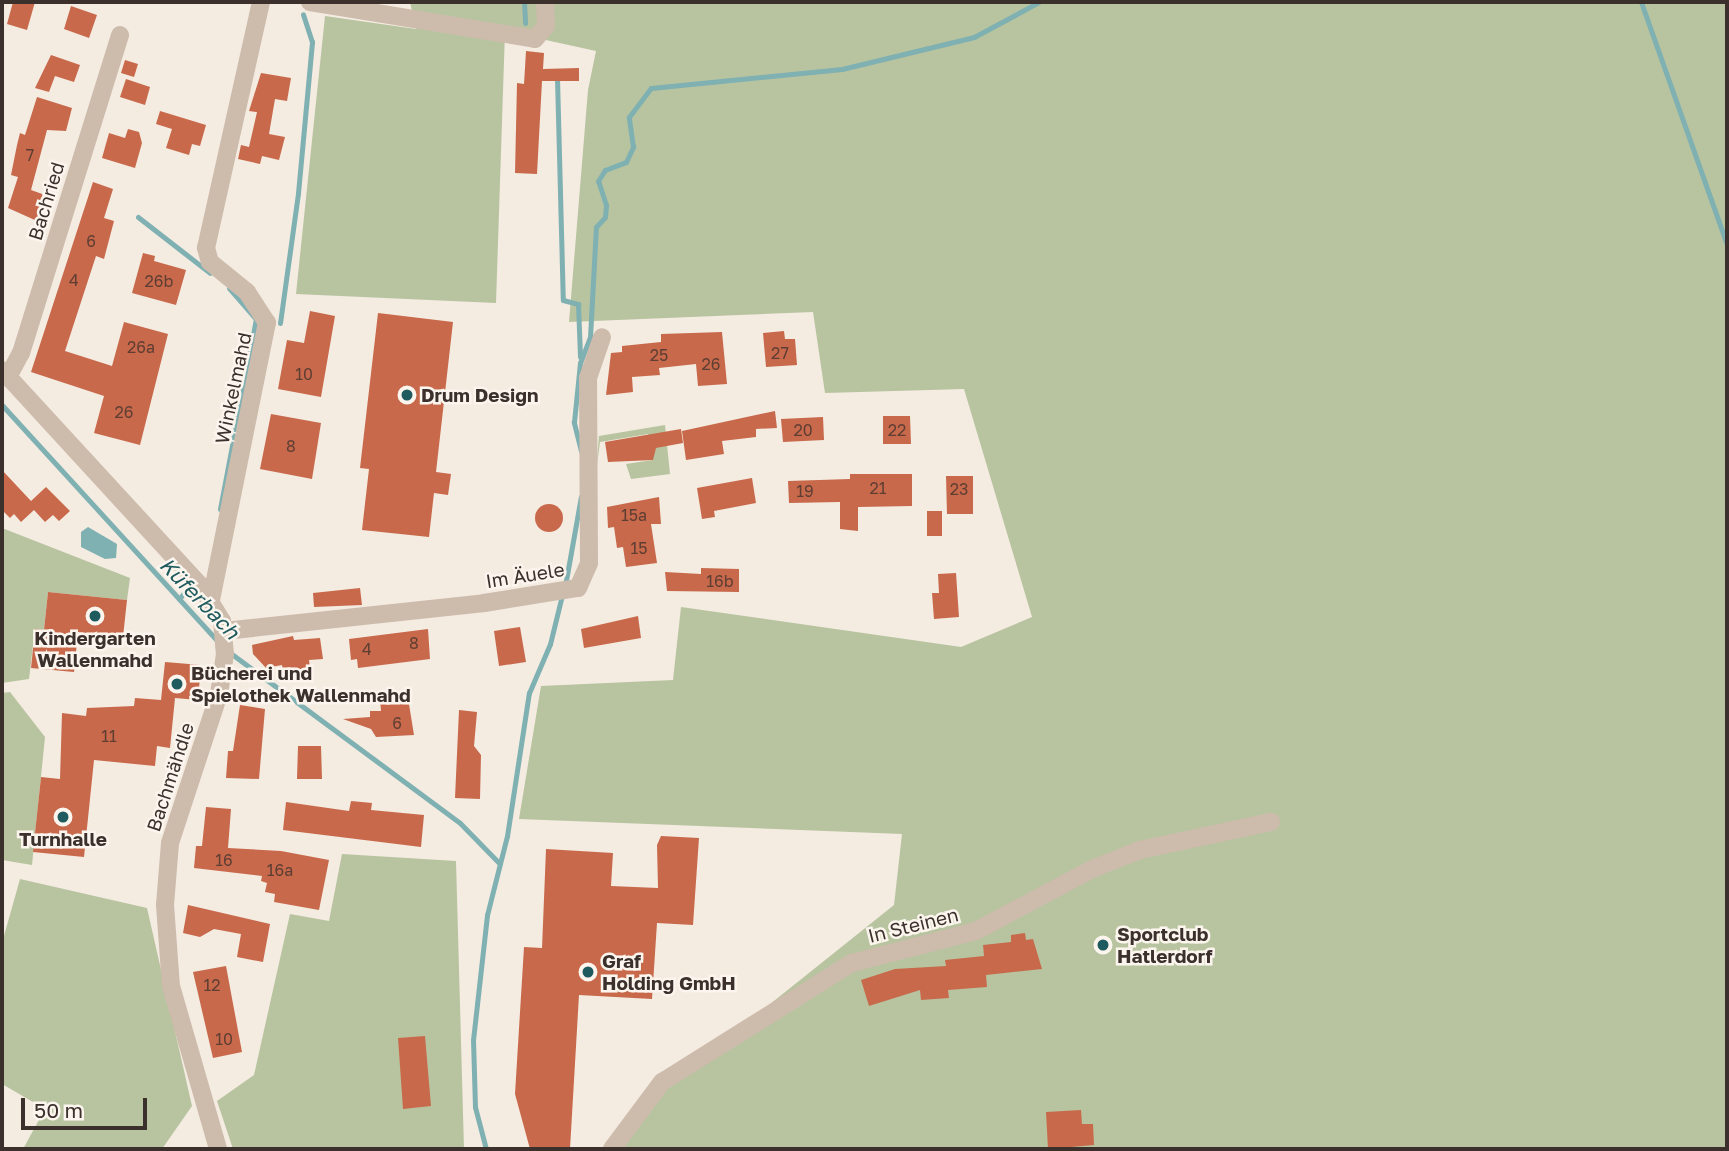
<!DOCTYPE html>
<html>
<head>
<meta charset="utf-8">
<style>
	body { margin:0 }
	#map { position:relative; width:1729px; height:1151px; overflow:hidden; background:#f4ebe1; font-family:"Golos Text",sans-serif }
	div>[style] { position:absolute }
	.green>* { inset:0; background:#b8c4a0 }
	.water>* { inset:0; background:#7fb0b2 }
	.stream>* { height:5px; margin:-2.5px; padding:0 2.5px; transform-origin:2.5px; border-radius:2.5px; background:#7fb0b2 }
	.building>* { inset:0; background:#c8694b }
	.round { border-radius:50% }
	.street>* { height:18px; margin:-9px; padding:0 9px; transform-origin:9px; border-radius:9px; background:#cdbbac }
	.dots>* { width:19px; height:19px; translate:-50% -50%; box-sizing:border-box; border:4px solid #fbf5ee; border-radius:50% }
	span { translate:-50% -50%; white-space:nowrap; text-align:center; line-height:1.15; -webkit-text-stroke:5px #fbf5ee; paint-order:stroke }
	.number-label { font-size:16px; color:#5e3e33 }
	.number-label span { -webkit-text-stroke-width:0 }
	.street-label { font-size:19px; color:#3b302b }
	.poi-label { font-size:19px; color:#3b302b; font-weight:700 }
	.left { translate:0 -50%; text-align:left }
	.water-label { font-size:21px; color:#1f5a5e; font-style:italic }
	.frame { position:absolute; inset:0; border:4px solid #3b302b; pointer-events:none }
	.scale { position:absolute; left:21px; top:1098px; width:126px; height:32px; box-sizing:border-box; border:4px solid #3b302b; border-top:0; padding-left:9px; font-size:21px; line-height:24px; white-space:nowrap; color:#3b302b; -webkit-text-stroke:5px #fbf5ee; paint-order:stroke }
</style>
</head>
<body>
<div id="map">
	<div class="green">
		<div style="clip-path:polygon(410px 2px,1727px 2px,1727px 1149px,619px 1149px,655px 1096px,894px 905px,902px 834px,519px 819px,541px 686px,673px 680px,681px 607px,961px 647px,1032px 617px,964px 389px,825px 393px,813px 312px,569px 322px,588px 90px,596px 51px,505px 31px,496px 303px,296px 294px,325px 16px,416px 29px)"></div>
		<div style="clip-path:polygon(665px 425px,670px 474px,631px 479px,626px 464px,653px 460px,648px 434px,600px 442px,596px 472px,599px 436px)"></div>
		<div style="clip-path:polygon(2px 528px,130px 578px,127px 600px,48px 592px,44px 630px,35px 629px,29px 679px,2px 683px)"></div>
		<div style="clip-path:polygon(10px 692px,45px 737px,32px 865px,2px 860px,2px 693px)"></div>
		<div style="clip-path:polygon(342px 854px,456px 861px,464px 1149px,233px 1149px,217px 1101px,254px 1075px,290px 914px,329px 921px)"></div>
		<div style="clip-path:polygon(20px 879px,147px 908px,192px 1106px,162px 1149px,23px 1149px,45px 1109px,2px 1084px,2px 943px)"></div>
	</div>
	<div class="water">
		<div style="clip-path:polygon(88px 527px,117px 544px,116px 558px,105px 559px,81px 547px,81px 532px)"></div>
	</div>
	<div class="stream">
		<div style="left:524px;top:2px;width:21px;rotate:87deg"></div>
		<div style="left:1641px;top:2px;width:258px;rotate:70.5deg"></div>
		<div style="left:557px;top:78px;width:222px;rotate:88.5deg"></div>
		<div style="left:563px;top:300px;width:16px;rotate:15deg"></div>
		<div style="left:578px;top:304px;width:53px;rotate:87.8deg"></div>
		<div style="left:138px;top:217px;width:91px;rotate:37.9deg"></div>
		<div style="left:280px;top:323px;width:131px;rotate:-82.1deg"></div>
		<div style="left:298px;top:193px;width:152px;rotate:-84.7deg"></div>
		<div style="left:312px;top:42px;width:29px;rotate:-108deg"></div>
		<div style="left:2px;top:405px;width:322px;rotate:47.6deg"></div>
		<div style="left:581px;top:451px;width:30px;rotate:-104deg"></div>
		<div style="left:574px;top:422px;width:59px;rotate:-84.2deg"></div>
		<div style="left:580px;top:363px;width:28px;rotate:-69deg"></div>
		<div style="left:590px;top:337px;width:110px;rotate:-86.9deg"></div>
		<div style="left:596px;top:227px;width:13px;rotate:-48deg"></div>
		<div style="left:605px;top:217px;width:12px;rotate:-85deg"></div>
		<div style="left:606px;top:205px;width:25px;rotate:-108deg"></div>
		<div style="left:598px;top:181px;width:13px;rotate:-58deg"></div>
		<div style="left:605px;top:170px;width:22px;rotate:-21deg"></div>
		<div style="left:626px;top:162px;width:17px;rotate:-65deg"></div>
		<div style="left:633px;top:147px;width:30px;rotate:-98deg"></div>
		<div style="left:629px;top:117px;width:36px;rotate:-53deg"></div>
		<div style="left:651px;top:88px;width:192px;rotate:-5.7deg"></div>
		<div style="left:842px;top:69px;width:136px;rotate:-13.6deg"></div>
		<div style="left:974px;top:37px;width:74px;rotate:-28.3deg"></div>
		<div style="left:220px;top:509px;width:193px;rotate:-79.3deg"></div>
		<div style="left:256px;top:319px;width:41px;rotate:-131.1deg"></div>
		<div style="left:565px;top:586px;width:91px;rotate:-79.9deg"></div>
		<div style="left:179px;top:599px;width:14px;rotate:-51deg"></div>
		<div style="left:229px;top:652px;width:287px;rotate:36.5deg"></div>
		<div style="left:460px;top:823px;width:57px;rotate:45.7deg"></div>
		<div style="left:486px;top:1149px;width:43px;rotate:-104.7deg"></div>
		<div style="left:475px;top:1107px;width:67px;rotate:-91.7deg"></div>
		<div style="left:473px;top:1040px;width:126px;rotate:-83.6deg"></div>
		<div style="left:487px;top:915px;width:81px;rotate:-75.8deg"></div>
		<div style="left:507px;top:836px;width:145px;rotate:-81.3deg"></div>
		<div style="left:529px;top:693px;width:53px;rotate:-66.8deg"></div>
		<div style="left:550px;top:644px;width:50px;rotate:-76.2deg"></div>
	</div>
	<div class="building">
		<div style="clip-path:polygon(13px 2px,35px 2px,27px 30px,7px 24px)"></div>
		<div style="clip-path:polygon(71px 6px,97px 15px,89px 38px,64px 29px)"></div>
		<div style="clip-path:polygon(526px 51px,544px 53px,543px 69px,579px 68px,579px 81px,542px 81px,537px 174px,515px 173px,517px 83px,524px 84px)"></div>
		<div style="clip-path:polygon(51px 55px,80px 65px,74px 82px,55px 76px,49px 92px,35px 88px)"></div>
		<div style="clip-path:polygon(125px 60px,138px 64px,134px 77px,121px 73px)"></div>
		<div style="clip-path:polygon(261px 73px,291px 78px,287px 101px,275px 99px,269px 134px,285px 137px,279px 160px,262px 156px,260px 164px,238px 159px,241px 145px,249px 147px,257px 112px,249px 111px)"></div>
		<div style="clip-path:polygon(126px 79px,150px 87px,145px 105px,120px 97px)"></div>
		<div style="clip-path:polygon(37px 97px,72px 108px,66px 131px,47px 130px,31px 190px,45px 195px,37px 221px,8px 208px,18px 177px,11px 175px,17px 145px,20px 133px,25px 135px)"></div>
		<div style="clip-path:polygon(160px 111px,206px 125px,200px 146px,192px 144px,189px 155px,166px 148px,172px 129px,156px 124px)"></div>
		<div style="clip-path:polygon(128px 129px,139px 132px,142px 143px,135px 168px,102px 158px,109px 133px,125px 138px)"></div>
		<div style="clip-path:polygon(93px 182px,113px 189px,104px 218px,114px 221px,104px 259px,96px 256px,65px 351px,112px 366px,124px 322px,168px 334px,140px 445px,94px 433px,104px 396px,31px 372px)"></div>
		<div style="clip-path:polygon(143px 253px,155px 256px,154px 261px,186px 270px,176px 305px,132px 293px)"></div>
		<div style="clip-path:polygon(310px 311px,335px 316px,321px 397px,278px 389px,287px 340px,304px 343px)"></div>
		<div style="clip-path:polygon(378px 313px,453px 322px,436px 472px,451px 474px,448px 495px,434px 493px,429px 537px,362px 530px,369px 469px,360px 468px)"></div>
		<div style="clip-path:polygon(784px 331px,785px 339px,795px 339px,797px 365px,766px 367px,763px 333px)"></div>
		<div style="clip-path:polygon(722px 332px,727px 384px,698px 386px,696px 364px,659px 368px,660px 375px,632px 377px,633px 392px,606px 395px,611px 353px,622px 352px,622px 346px,661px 342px,661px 334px)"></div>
		<div style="clip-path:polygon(775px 411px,777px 428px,756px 429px,756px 437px,722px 441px,724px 454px,686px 460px,682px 431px)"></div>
		<div style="clip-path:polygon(271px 414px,321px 423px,312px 479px,260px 469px)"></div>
		<div style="clip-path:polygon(883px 416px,910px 416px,911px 444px,883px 444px)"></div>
		<div style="clip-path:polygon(823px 417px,824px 440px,783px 442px,781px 419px)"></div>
		<div style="clip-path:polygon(681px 429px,683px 443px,656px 448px,653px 460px,608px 462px,605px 442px)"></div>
		<div style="clip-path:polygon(2px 470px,31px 501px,46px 487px,70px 511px,59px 521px,53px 515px,45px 522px,34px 510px,21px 522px,14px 514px,10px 518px,2px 510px)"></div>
		<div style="clip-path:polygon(850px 474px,912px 474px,912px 506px,858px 507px,858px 531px,840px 529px,840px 502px,789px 503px,788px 481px,850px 479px)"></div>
		<div style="clip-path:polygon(946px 476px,973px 476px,973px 514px,947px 514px)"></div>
		<div style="clip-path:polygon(752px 478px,756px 503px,714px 511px,715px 517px,702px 519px,697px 488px)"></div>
		<div style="clip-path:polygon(659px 497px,661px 524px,651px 524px,657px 563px,626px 567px,623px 547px,617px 548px,614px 527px,608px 528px,607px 507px)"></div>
		<div class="round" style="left:535px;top:504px;width:28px;height:28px"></div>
		<div style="clip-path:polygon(927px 511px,942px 511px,942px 536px,927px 536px)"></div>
		<div style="clip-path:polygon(701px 568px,739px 569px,739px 592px,667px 591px,665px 572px,701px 574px)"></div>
		<div style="clip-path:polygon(956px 573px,959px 617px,934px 619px,932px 593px,939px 593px,938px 574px)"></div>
		<div style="clip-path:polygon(360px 588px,362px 605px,314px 607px,313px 593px)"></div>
		<div style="clip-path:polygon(48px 592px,127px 600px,123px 637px,78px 632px,74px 672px,31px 668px,35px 629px,44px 630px)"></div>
		<div style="clip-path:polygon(638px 616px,641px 638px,584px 648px,581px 629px)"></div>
		<div style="clip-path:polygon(520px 627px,526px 662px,499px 666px,494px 631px)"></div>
		<div style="clip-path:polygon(428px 629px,430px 659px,358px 668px,357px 659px,351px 660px,349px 639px)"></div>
		<div style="clip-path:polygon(293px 636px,294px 640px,320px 638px,323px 659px,309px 660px,310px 668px,283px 671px,282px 665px,266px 668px,253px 654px,252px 645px)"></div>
		<div style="clip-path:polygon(165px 662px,201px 665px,198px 700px,175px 698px,170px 748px,157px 746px,155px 766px,94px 760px,84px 857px,33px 852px,41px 777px,60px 779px,62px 713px,86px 716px,87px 708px,134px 706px,135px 698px,161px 700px)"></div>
		<div style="clip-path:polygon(408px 698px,414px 735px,376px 737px,371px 729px,343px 719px,370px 717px,370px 711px,381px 711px,380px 699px)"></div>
		<div style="clip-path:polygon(240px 705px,265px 709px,259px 779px,226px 778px,228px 751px,233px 751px)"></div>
		<div style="clip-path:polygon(459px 710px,477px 712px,474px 746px,481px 755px,480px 799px,455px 798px)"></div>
		<div style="clip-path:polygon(298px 746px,321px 746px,322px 779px,297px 779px)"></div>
		<div style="clip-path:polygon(351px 801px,372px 803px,371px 810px,424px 815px,421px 847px,283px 830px,286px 802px,349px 811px)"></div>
		<div style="clip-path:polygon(206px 807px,231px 809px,228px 848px,281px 851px,329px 860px,319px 910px,274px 902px,275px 894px,265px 892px,267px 883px,261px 881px,262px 876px,194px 868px,196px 846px,202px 846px)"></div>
		<div style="clip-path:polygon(661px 836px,699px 838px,693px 925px,657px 923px,652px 999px,579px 995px,570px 1149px,530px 1149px,515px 1094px,524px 947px,542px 948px,546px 849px,613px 853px,611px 886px,658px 888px,657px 845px)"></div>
		<div style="clip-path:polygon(188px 905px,270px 924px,263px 962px,237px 957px,241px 934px,214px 929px,200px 937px,183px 933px)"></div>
		<div style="clip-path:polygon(1025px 933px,1026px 940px,1033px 939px,1042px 969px,986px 975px,987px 987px,948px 990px,949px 998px,921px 1000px,920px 990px,869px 1006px,861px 980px,895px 969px,946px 966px,945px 960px,984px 956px,983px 945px,1011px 942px,1011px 935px)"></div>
		<div style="clip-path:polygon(226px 966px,242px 1052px,213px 1058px,193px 972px)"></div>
		<div style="clip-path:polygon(425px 1036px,431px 1106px,403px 1109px,398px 1038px)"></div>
		<div style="clip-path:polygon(1081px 1110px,1082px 1124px,1093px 1124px,1094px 1145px,1048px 1149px,1046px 1112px)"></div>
	</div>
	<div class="street">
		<div style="left:310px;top:2px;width:228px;rotate:9.3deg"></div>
		<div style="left:535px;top:39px;width:17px;rotate:-50deg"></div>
		<div style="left:546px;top:26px;width:24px;rotate:-92deg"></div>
		<div style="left:2px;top:370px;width:292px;rotate:47.4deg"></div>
		<div style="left:200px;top:585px;width:42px;rotate:58.6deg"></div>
		<div style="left:222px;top:621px;width:33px;rotate:85deg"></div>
		<div style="left:225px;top:654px;width:40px;rotate:98.5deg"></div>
		<div style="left:219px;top:694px;width:157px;rotate:108.2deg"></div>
		<div style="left:170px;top:843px;width:62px;rotate:94.6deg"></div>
		<div style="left:165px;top:905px;width:81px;rotate:85.8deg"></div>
		<div style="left:171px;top:986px;width:170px;rotate:73.9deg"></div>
		<div style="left:8px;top:377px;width:27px;rotate:-62deg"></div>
		<div style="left:21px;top:353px;width:333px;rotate:-72.7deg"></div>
		<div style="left:211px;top:600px;width:283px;rotate:-78.6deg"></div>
		<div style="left:267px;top:323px;width:37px;rotate:-123deg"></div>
		<div style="left:247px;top:292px;width:48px;rotate:-141deg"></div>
		<div style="left:210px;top:262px;width:15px;rotate:-106deg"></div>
		<div style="left:206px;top:248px;width:252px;rotate:-77.4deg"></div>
		<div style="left:224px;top:631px;width:262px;rotate:-6.1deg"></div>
		<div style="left:484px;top:603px;width:95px;rotate:-9.1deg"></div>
		<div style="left:578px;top:588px;width:27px;rotate:-66deg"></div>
		<div style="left:589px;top:563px;width:185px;rotate:-90.3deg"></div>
		<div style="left:588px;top:378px;width:43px;rotate:-71.1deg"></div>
		<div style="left:612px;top:1149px;width:84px;rotate:-53.3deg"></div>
		<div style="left:662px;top:1082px;width:224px;rotate:-32.1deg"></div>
		<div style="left:852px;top:963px;width:128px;rotate:-14.5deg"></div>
		<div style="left:976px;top:931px;width:132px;rotate:-28.1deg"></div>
		<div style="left:1092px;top:869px;width:52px;rotate:-21.6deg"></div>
		<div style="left:1140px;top:850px;width:134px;rotate:-12.1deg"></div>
	</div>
	<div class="dots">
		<div style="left:407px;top:395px;background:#1f5a5e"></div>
		<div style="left:95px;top:616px;background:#1f5a5e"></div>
		<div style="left:177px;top:684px;background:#1f5a5e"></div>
		<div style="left:63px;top:817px;background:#1f5a5e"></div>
		<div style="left:1103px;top:945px;background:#1f5a5e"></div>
		<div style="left:588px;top:972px;background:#1f5a5e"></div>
	</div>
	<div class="number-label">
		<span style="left:30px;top:155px">7</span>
		<span style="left:91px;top:241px">6</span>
		<span style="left:74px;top:280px">4</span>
		<span style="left:159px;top:281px">26b</span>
		<span style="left:141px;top:347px">26a</span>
		<span style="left:780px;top:353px">27</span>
		<span style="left:659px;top:355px">25</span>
		<span style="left:711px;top:364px">26</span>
		<span style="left:304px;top:374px">10</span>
		<span style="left:124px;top:412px">26</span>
		<span style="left:803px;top:430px">20</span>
		<span style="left:897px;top:430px">22</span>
		<span style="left:291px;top:446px">8</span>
		<span style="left:878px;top:488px">21</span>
		<span style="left:959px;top:489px">23</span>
		<span style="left:805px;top:491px">19</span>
		<span style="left:634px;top:515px">15a</span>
		<span style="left:639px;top:548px">15</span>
		<span style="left:720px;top:581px">16b</span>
		<span style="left:414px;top:643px">8</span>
		<span style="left:367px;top:649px">4</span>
		<span style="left:397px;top:723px">6</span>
		<span style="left:109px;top:736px">11</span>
		<span style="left:224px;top:860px">16</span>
		<span style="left:280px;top:870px">16a</span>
		<span style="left:212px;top:985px">12</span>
		<span style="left:224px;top:1039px">10</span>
	</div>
	<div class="street-label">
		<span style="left:46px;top:201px;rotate:-73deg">Bachried</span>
		<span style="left:233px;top:388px;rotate:-78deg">Winkelmahd</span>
		<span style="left:525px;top:575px;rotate:-9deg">Im Äuele</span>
		<span style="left:170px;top:777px;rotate:-72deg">Bachmähdle</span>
		<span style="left:913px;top:925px;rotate:-14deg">In Steinen</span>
	</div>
	<div class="poi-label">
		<span class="left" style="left:421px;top:395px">Drum Design</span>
		<span style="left:95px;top:649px">Kindergarten<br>Wallenmahd</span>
		<span class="left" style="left:191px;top:684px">Bücherei und<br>Spielothek Wallenmahd</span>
		<span style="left:63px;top:839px">Turnhalle</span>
		<span class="left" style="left:1117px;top:945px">Sportclub<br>Hatlerdorf</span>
		<span class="left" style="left:602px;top:972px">Graf<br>Holding GmbH</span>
	</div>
	<div class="water-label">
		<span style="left:200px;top:598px;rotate:46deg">Küferbach</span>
	</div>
	<div class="frame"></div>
	<div class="scale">50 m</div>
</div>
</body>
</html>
